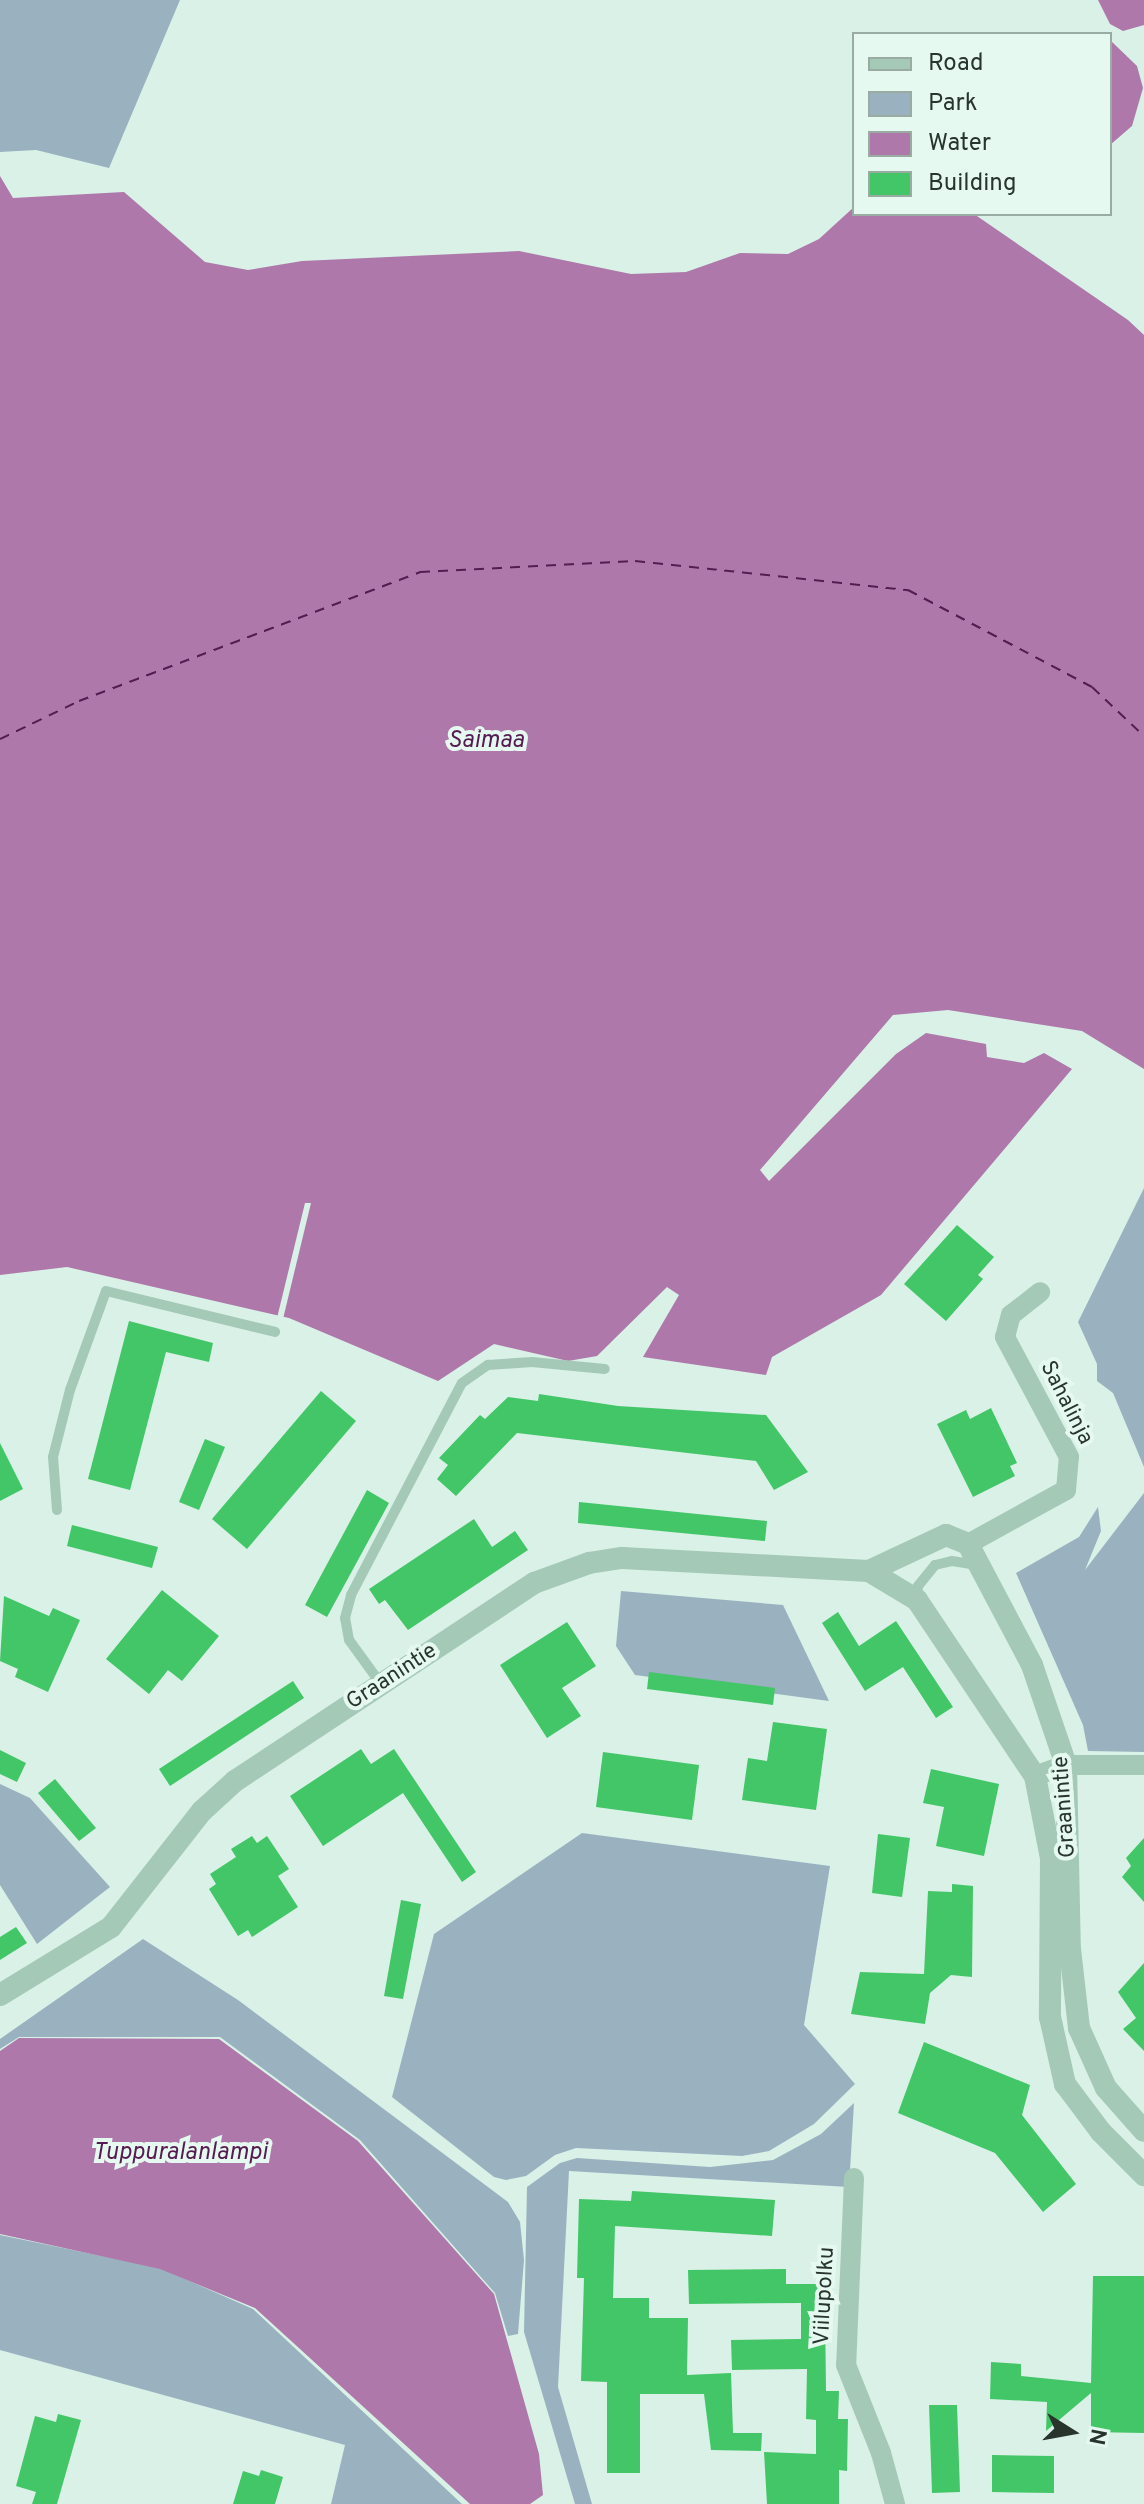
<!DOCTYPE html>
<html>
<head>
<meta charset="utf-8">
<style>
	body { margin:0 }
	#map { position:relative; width:1144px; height:2504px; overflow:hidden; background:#d9f1e7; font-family:Overpass,sans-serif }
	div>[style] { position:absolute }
	.green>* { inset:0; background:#9ab2c0 }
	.water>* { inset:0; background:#ae78aa }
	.pier>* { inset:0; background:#d9f1e7 }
	.ferry>* { height:2px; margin-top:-1px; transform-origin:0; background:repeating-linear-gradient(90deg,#561c51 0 10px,transparent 0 18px) }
	.building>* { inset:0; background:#43c667 }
	.service>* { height:10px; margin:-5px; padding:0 5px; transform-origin:5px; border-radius:5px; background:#a5c9b7 }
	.minor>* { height:20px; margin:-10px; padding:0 10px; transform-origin:10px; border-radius:10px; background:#a5c9b7 }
	.tertiary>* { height:22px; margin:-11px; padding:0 11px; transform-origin:11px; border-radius:11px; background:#a5c9b7 }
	span { translate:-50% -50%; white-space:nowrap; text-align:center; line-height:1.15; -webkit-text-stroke:8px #e6f9f1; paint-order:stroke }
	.street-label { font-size:22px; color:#27352c }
	.water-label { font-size:24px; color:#561c51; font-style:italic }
	.legend { position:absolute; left:852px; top:32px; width:260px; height:184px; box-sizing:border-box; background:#e6f9f1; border:2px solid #9aaba2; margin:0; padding:10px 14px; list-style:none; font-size:24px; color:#27352c }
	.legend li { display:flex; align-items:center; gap:16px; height:40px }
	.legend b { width:40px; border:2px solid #9aaba2 }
	.north { position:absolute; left:1032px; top:2392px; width:80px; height:80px; -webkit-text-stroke:6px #e6f9f1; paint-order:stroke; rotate:101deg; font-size:22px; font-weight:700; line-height:32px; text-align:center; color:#27352c }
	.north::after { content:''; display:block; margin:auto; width:28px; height:36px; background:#27352c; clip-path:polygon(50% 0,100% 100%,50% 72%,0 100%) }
</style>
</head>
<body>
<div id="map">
	<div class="green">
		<div style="clip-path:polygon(0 0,180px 0,109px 168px,36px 150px,0 152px)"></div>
		<div style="clip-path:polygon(1144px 1188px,1144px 1467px,1113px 1393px,1097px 1381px,1097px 1364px,1078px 1322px)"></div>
		<div style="clip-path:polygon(1144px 1493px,1144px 1752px,1088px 1751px,1083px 1725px,1016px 1573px,1079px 1537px,1098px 1507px,1101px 1531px,1085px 1570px)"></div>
		<div style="clip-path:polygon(621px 1591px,783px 1605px,829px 1701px,635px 1675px,616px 1646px)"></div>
		<div style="clip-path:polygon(0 1784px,30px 1798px,110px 1887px,37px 1944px,0 1885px)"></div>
		<div style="clip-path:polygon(582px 1833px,830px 1866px,804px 2025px,855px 2084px,814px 2124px,769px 2151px,742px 2156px,576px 2148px,555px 2155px,526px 2176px,506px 2180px,494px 2177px,392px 2097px,434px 1934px)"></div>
		<div style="clip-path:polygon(143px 1939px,238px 2000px,508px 2202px,520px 2222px,524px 2260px,518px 2334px,508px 2336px,495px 2293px,360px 2140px,220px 2037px,19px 2037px,0 2049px,0 2039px)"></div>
		<div style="clip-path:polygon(854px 2103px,849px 2187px,569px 2171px,558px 2387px,592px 2504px,575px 2504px,524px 2332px,527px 2187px,560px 2163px,577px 2158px,710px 2167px,773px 2160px,821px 2134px)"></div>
		<div style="clip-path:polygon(0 2235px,160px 2268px,253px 2309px,462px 2504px,331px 2504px,345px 2445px,0 2350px)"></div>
	</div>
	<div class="water">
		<div style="clip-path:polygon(1098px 0,1144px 0,1144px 25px,1123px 31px,1110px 24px)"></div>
		<div style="clip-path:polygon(1110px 40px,1137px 66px,1143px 88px,1132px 126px,1110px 145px)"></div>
		<div style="clip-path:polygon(0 176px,13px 198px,124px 192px,205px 262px,248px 270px,302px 261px,519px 251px,631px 274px,686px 272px,740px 253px,788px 254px,819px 239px,854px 207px,854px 214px,974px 214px,1128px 320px,1144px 335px,1144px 1069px,1082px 1031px,948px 1010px,893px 1015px,760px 1170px,769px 1181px,896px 1054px,926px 1033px,986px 1044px,987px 1057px,1024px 1063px,1044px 1053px,1072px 1069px,881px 1295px,772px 1357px,766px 1375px,643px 1357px,679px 1295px,667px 1287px,597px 1356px,568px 1361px,494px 1344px,438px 1381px,289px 1318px,67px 1267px,0 1275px)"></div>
		<div style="clip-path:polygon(19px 2038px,219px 2039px,358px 2141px,494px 2294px,539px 2454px,543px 2495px,530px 2504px,470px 2504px,255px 2308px,160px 2269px,0 2234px,0 2051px)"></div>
	</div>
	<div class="pier">
		<div style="clip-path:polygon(305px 1203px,311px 1203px,283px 1319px,277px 1318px)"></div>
	</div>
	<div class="ferry">
		<div style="left:0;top:739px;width:88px;rotate:-25.7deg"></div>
		<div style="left:79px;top:701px;width:365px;rotate:-20.7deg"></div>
		<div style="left:420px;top:572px;width:215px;rotate:-2.9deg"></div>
		<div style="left:635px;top:561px;width:275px;rotate:6.1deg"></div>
		<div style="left:908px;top:590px;width:208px;rotate:27.8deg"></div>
		<div style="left:1092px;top:687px;width:71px;rotate:43.3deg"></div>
	</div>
	<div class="building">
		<div style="clip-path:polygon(957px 1225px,994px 1257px,978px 1275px,983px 1279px,946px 1321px,904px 1284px)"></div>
		<div style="clip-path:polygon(129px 1321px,213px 1343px,209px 1362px,166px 1352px,130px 1490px,88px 1479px)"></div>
		<div style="clip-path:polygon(321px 1391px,356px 1421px,247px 1549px,212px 1519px)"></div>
		<div style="clip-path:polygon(539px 1394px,618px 1406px,766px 1415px,808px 1472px,774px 1490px,756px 1461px,517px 1433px,456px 1496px,437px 1479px,448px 1465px,439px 1458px,480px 1415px,485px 1419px,508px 1397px,538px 1401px)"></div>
		<div style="clip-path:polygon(991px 1408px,1017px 1463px,1010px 1466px,1015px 1476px,973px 1497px,937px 1424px,966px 1410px,970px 1419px)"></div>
		<div style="clip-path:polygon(205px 1439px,225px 1447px,199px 1510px,179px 1502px)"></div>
		<div style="clip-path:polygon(0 1443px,23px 1489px,0 1501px)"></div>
		<div style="clip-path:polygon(367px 1490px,389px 1503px,327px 1617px,305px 1605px)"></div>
		<div style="clip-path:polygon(579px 1502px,767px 1521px,765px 1541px,578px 1523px)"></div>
		<div style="clip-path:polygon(474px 1519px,492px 1547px,515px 1531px,528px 1550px,408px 1630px,385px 1600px,379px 1604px,369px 1589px)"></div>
		<div style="clip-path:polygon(72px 1525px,158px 1547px,152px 1568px,67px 1546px)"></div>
		<div style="clip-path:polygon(162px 1590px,219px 1636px,182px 1681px,168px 1670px,149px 1694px,106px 1659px)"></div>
		<div style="clip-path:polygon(4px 1596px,49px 1616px,53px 1608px,80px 1620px,48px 1692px,15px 1677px,18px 1669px,0 1661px)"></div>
		<div style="clip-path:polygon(838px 1612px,859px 1646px,896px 1621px,953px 1707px,936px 1718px,903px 1667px,865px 1691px,822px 1623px)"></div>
		<div style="clip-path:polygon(567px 1622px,596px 1666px,562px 1688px,581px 1716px,547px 1738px,500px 1665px)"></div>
		<div style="clip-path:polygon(649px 1672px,775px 1688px,773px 1705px,647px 1689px)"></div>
		<div style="clip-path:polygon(293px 1681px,304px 1698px,170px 1786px,159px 1769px)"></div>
		<div style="clip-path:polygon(773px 1722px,827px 1729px,816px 1810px,742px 1800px,748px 1758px,767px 1761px)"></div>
		<div style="clip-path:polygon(361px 1749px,371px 1764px,394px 1749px,476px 1872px,462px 1882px,403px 1793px,323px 1846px,290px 1796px)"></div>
		<div style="clip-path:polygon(0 1750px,26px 1763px,17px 1782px,0 1774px)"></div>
		<div style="clip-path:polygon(603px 1752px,699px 1765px,692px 1820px,596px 1807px)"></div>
		<div style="clip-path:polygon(931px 1769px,999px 1784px,984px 1856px,936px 1846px,944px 1807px,923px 1803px)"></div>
		<div style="clip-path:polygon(55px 1779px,96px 1828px,79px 1841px,38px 1793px)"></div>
		<div style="clip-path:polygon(878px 1834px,910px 1838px,902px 1897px,872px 1893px)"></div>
		<div style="clip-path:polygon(252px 1836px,257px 1843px,267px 1836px,289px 1869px,278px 1876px,298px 1907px,252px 1937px,248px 1930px,238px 1936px,209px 1889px,216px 1884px,210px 1874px,236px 1857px,231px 1849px)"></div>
		<div style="clip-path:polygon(1144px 1838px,1144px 1902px,1122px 1877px,1131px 1866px,1126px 1858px)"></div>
		<div style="clip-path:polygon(952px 1884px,973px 1886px,972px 1977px,951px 1975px,930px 1993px,925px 2024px,851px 2014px,860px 1972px,924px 1974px,928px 1891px,952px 1892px)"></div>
		<div style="clip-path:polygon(401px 1900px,421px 1904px,403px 1999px,384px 1996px)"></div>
		<div style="clip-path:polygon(16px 1927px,27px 1943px,0 1960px,0 1937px)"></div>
		<div style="clip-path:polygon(1144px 1963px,1144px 2051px,1123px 2029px,1136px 2018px,1118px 1992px)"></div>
		<div style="clip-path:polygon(924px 2042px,1030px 2085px,1022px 2115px,1076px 2184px,1043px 2212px,995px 2153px,898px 2113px)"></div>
		<div style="clip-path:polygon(632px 2191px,775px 2200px,772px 2236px,615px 2226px,613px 2298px,649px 2298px,649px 2318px,688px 2318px,687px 2375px,731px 2373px,733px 2433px,762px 2433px,761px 2451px,711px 2450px,704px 2394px,640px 2394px,640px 2473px,607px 2473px,607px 2382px,581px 2381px,584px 2278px,577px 2278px,579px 2199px,631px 2201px)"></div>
		<div style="clip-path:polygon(786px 2269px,786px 2284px,833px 2284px,833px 2308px,825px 2308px,826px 2391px,839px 2391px,838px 2419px,848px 2419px,847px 2471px,839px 2470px,839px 2504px,767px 2504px,764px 2452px,816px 2454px,816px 2420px,806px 2419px,807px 2369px,732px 2370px,731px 2340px,801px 2339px,801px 2303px,689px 2304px,688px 2270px)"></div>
		<div style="clip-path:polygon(1093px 2276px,1144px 2276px,1144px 2433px,1091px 2432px,1091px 2393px,1046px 2431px,1047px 2402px,990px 2399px,991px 2362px,1021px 2364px,1021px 2376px,1091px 2383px)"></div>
		<div style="clip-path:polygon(929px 2405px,957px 2405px,960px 2492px,932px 2493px)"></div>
		<div style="clip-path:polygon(58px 2414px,81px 2420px,57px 2504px,32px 2504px,36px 2492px,16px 2486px,35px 2416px,56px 2422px)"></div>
		<div style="clip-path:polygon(992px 2455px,1054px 2456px,1054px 2493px,992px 2492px)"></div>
		<div style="clip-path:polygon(261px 2470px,283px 2477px,275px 2504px,233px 2504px,243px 2471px,259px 2476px)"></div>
	</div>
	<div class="service">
		<div style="left:57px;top:1510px;width:53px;rotate:-94.3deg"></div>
		<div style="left:53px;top:1457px;width:69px;rotate:-75.8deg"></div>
		<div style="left:70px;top:1390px;width:105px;rotate:-70deg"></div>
		<div style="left:106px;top:1291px;width:174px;rotate:13.6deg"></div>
		<div style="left:917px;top:1600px;width:14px;rotate:-86deg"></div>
		<div style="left:918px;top:1586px;width:27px;rotate:-51deg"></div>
		<div style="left:935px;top:1565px;width:17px;rotate:-13deg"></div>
		<div style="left:952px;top:1561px;width:24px;rotate:9deg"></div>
		<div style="left:381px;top:1684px;width:54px;rotate:-126deg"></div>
		<div style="left:349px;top:1640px;width:22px;rotate:-100deg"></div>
		<div style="left:345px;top:1618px;width:24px;rotate:-75deg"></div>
		<div style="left:351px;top:1595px;width:239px;rotate:-62.4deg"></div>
		<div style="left:462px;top:1383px;width:32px;rotate:-35deg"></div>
		<div style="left:488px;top:1365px;width:44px;rotate:-3.9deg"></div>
		<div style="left:532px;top:1362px;width:73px;rotate:5.5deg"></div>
	</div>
	<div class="minor">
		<div style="left:968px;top:1544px;width:112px;rotate:-28.9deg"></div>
		<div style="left:1066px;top:1490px;width:33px;rotate:-85deg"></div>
		<div style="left:1069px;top:1457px;width:136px;rotate:-118.1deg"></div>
		<div style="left:1005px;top:1337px;width:23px;rotate:-75deg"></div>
		<div style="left:1011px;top:1315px;width:37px;rotate:-38deg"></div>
		<div style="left:1035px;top:1776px;width:33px;rotate:-20deg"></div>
		<div style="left:1066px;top:1765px;width:78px"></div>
		<div style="left:854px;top:2178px;width:187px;rotate:92.4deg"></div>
		<div style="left:846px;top:2365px;width:95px;rotate:68.3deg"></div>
		<div style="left:881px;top:2453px;width:53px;rotate:74.6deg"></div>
	</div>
	<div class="tertiary">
		<div style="left:869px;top:1571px;width:85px;rotate:-25.1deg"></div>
		<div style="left:946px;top:1535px;width:24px;rotate:22deg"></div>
		<div style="left:968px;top:1544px;width:137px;rotate:62.1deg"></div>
		<div style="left:1032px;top:1665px;width:106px;rotate:71.2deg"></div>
		<div style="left:1066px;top:1765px;width:184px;rotate:88.8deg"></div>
		<div style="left:1070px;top:1949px;width:80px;rotate:83.5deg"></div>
		<div style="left:1079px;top:2028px;width:66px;rotate:65.8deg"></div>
		<div style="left:1106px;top:2088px;width:57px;rotate:48.5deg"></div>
		<div style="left:0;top:1995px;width:130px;rotate:-31.5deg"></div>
		<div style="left:111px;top:1927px;width:147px;rotate:-51.9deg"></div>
		<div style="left:202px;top:1811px;width:45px;rotate:-42.3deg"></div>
		<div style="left:235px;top:1781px;width:359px;rotate:-33.5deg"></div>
		<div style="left:534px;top:1583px;width:59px;rotate:-20deg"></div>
		<div style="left:589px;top:1563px;width:33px;rotate:-9deg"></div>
		<div style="left:622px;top:1558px;width:247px;rotate:3deg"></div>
		<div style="left:869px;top:1571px;width:56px;rotate:31.1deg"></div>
		<div style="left:917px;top:1600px;width:212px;rotate:56.2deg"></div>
		<div style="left:1035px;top:1776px;width:84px;rotate:79deg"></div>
		<div style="left:1051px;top:1858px;width:159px;rotate:90.4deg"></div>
		<div style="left:1050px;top:2017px;width:69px;rotate:77.4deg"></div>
		<div style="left:1065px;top:2084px;width:60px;rotate:53.1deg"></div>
		<div style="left:1101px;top:2132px;width:61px;rotate:45deg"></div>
	</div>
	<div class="street-label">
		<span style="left:1066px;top:1403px;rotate:63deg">Sahalinja</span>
		<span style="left:392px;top:1677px;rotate:-33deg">Graanintie</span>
		<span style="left:1065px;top:1807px;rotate:-94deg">Graanintie</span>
		<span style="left:825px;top:2296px;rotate:-87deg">Viilupolku</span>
	</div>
	<div class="water-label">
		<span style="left:486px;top:742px">Saimaa</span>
		<span style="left:180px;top:2154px">Tuppuralanlampi</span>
	</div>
	<ul class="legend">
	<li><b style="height:10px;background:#a5c9b7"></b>Road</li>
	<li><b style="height:22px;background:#9ab2c0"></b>Park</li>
	<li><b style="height:22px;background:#ae78aa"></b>Water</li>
	<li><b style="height:22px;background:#43c667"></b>Building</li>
	</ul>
	<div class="north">N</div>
</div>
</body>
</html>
